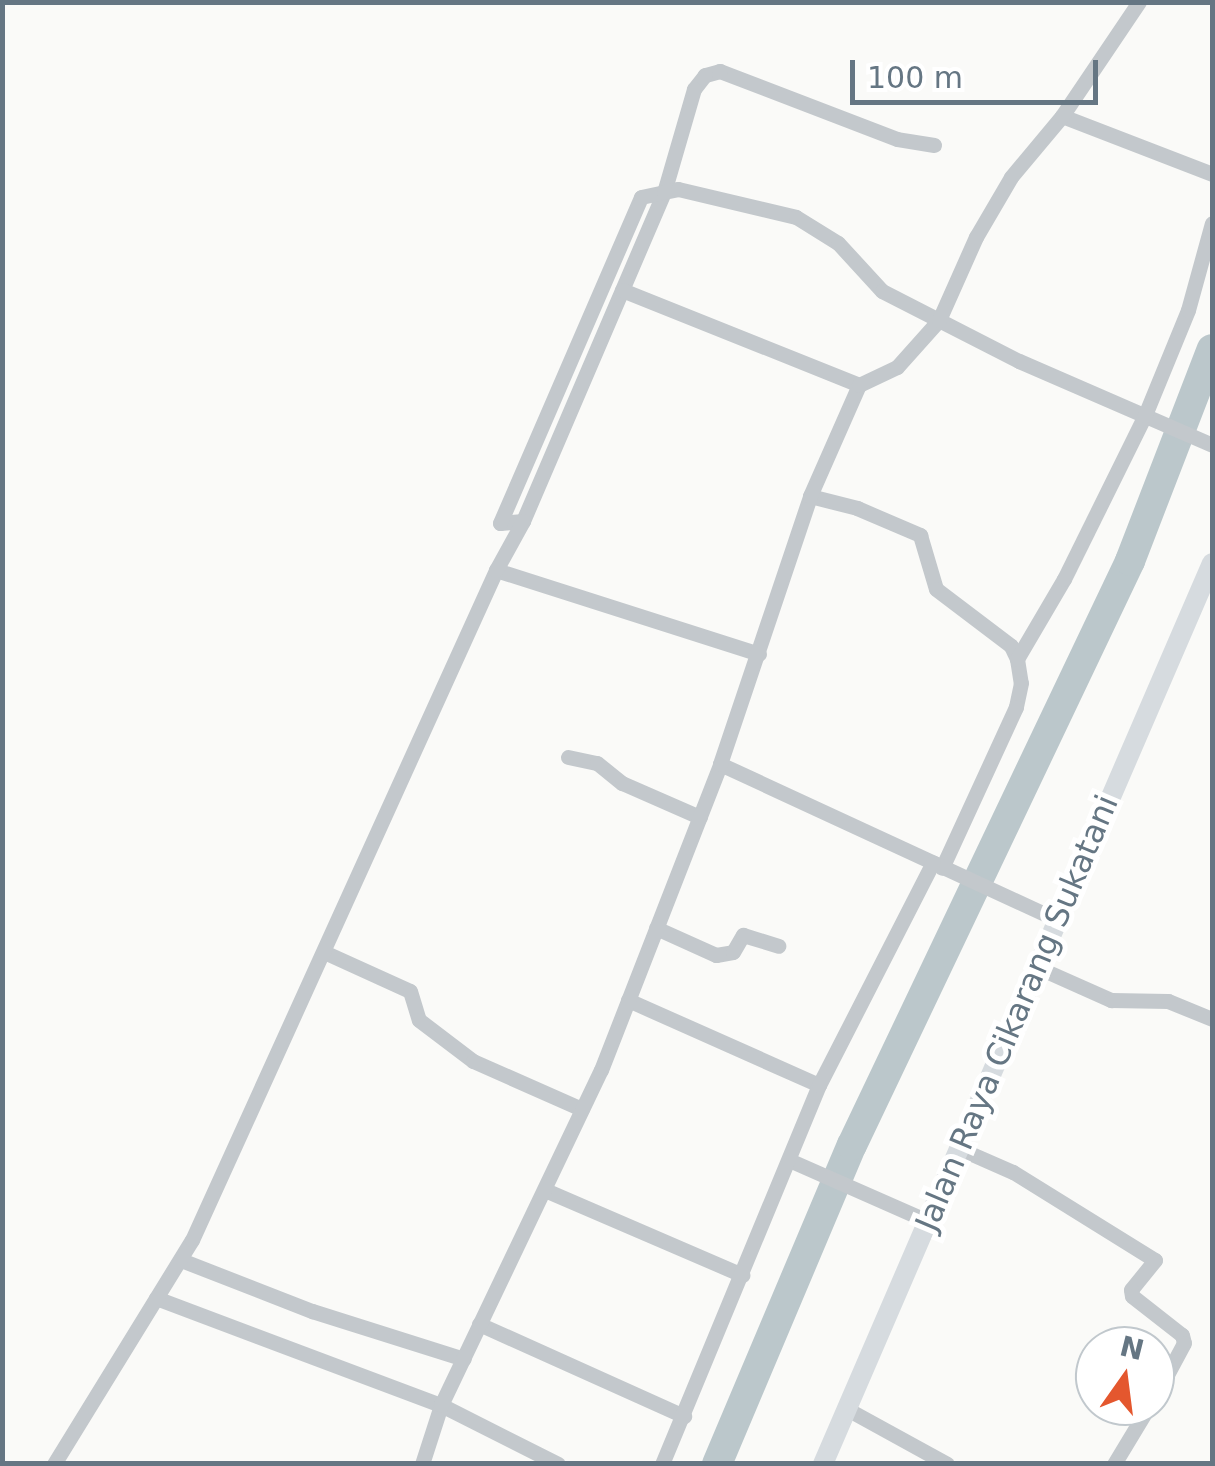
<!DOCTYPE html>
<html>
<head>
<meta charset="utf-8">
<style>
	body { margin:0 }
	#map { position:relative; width:1215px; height:1466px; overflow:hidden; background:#fafaf8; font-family:"DejaVu Sans",sans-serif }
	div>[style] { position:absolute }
	.river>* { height:30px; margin:-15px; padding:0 15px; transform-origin:15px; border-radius:15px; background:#bbc7cb }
	.street>* { height:15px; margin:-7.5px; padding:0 7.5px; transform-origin:7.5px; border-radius:7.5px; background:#c3c8cc }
	.secondary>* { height:20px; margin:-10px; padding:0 10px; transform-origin:10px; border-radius:10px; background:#d6dbdf }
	span { translate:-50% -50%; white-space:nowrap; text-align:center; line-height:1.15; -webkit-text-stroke:10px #fff; paint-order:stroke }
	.street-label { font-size:32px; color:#657683 }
	.frame { position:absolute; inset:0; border:5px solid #657683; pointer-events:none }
	.north { position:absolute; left:1075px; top:1326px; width:100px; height:100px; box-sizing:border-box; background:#fff; border:2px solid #c1c8cd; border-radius:50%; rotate:14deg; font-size:28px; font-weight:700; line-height:40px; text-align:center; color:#657683 }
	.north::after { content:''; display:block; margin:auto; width:35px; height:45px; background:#e4572e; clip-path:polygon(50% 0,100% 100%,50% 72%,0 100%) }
	.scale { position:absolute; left:850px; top:60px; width:248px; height:45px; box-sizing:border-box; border:5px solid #657683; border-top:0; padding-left:12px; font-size:30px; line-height:35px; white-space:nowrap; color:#657683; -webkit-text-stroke:8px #fff; paint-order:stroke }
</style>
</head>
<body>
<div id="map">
	<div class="river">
		<div style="left:717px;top:1464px;width:346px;rotate:-67.1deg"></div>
		<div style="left:852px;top:1145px;width:647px;rotate:-64.54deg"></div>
		<div style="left:1130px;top:561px;width:227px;rotate:-68.9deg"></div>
	</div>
	<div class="street">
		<div style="left:1062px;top:116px;width:161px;rotate:21.1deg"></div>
		<div style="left:934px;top:145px;width:37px;rotate:-171deg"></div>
		<div style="left:897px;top:139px;width:190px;rotate:-159deg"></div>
		<div style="left:720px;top:71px;width:16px;rotate:165deg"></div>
		<div style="left:705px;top:75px;width:18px;rotate:128deg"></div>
		<div style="left:694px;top:89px;width:107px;rotate:106.2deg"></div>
		<div style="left:664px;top:192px;width:358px;rotate:113.2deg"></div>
		<div style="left:523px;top:521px;width:23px;rotate:175deg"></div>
		<div style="left:500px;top:523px;width:355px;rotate:-66.6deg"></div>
		<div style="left:641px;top:197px;width:24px;rotate:-12deg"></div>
		<div style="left:664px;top:192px;width:14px;rotate:-12deg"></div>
		<div style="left:678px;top:189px;width:121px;rotate:13.3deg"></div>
		<div style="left:796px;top:217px;width:49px;rotate:31.8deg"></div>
		<div style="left:838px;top:243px;width:65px;rotate:47.5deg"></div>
		<div style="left:882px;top:291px;width:154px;rotate:27.1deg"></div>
		<div style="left:1019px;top:361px;width:210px;rotate:23.5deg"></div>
		<div style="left:622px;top:290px;width:255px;rotate:21.8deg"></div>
		<div style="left:810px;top:496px;width:49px;rotate:14.3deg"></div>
		<div style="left:857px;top:508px;width:69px;rotate:23.2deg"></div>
		<div style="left:920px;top:535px;width:56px;rotate:73.5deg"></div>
		<div style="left:936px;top:589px;width:94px;rotate:37.2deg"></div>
		<div style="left:1011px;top:646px;width:14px;rotate:65deg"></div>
		<div style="left:1017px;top:659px;width:24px;rotate:81deg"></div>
		<div style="left:1021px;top:683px;width:25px;rotate:102deg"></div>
		<div style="left:1016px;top:707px;width:177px;rotate:114.7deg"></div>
		<div style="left:496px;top:570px;width:276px;rotate:17.7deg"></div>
		<div style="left:1017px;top:659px;width:93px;rotate:-59.6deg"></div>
		<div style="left:1064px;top:579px;width:183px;rotate:-63.7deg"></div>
		<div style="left:1145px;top:415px;width:113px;rotate:-67.7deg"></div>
		<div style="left:1188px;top:310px;width:90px;rotate:-74.6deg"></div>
		<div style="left:568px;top:757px;width:30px;rotate:12deg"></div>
		<div style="left:597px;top:763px;width:32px;rotate:39deg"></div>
		<div style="left:622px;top:783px;width:85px;rotate:23.6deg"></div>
		<div style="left:720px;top:764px;width:372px;rotate:24.8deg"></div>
		<div style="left:656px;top:928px;width:66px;rotate:24.2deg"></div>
		<div style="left:716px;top:955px;width:17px;rotate:-10deg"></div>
		<div style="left:733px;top:952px;width:20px;rotate:-60deg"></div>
		<div style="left:743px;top:935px;width:37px;rotate:17deg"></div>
		<div style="left:324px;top:952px;width:94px;rotate:24.4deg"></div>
		<div style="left:410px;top:991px;width:30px;rotate:73deg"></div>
		<div style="left:419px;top:1020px;width:68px;rotate:37.2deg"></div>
		<div style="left:473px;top:1061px;width:119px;rotate:23.8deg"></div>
		<div style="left:1039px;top:968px;width:79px;rotate:24deg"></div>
		<div style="left:1111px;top:1000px;width:57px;rotate:1deg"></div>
		<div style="left:1168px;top:1001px;width:48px;rotate:22.2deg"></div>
		<div style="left:628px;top:1000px;width:209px;rotate:24deg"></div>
		<div style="left:958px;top:1148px;width:60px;rotate:23.6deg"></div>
		<div style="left:1013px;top:1172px;width:167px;rotate:31.8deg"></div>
		<div style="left:1155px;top:1260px;width:38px;rotate:129deg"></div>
		<div style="left:1131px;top:1290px;width:6px;rotate:81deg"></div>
		<div style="left:1132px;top:1296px;width:63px;rotate:38deg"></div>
		<div style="left:1182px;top:1335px;width:8px;rotate:76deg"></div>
		<div style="left:1184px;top:1343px;width:61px;rotate:118.2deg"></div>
		<div style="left:789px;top:1160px;width:151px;rotate:23.8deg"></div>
		<div style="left:545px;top:1190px;width:215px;rotate:23.3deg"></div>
		<div style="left:181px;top:1260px;width:141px;rotate:21.3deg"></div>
		<div style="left:312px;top:1311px;width:159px;rotate:17.5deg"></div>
		<div style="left:156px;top:1298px;width:304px;rotate:20.6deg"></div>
		<div style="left:441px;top:1405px;width:131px;rotate:26.8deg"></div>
		<div style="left:479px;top:1324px;width:225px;rotate:24.2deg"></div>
		<div style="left:847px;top:1409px;width:114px;rotate:28.8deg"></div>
		<div style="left:54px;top:1464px;width:263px;rotate:-58.4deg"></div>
		<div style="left:192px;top:1240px;width:736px;rotate:-65.59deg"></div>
		<div style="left:496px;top:570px;width:56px;rotate:-61.1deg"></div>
		<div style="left:422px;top:1464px;width:62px;rotate:-72.1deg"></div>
		<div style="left:441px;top:1405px;width:371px;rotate:-64.5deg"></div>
		<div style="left:601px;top:1070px;width:328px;rotate:-68.7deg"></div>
		<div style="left:720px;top:764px;width:283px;rotate:-71.4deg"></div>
		<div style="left:810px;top:496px;width:121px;rotate:-66.2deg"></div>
		<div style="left:859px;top:385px;width:42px;rotate:-25.3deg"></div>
		<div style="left:897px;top:367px;width:63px;rotate:-48.2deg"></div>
		<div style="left:939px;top:320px;width:91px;rotate:-66deg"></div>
		<div style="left:976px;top:237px;width:69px;rotate:-59.7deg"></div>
		<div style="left:1011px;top:177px;width:80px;rotate:-50.1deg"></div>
		<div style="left:1062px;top:116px;width:138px;rotate:-56deg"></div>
		<div style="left:662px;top:1464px;width:410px;rotate:-67.5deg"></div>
		<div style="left:819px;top:1085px;width:250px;rotate:-62.9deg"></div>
		<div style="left:1114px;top:1464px;width:68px;rotate:-58.9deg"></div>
	</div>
	<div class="secondary">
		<div style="left:823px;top:1464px;width:981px;rotate:-66.65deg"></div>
	</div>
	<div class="street-label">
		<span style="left:1017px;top:1013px;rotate:-67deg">Jalan Raya Cikarang Sukatani</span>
	</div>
	<div class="frame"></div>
	<div class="north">N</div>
	<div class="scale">100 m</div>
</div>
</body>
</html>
